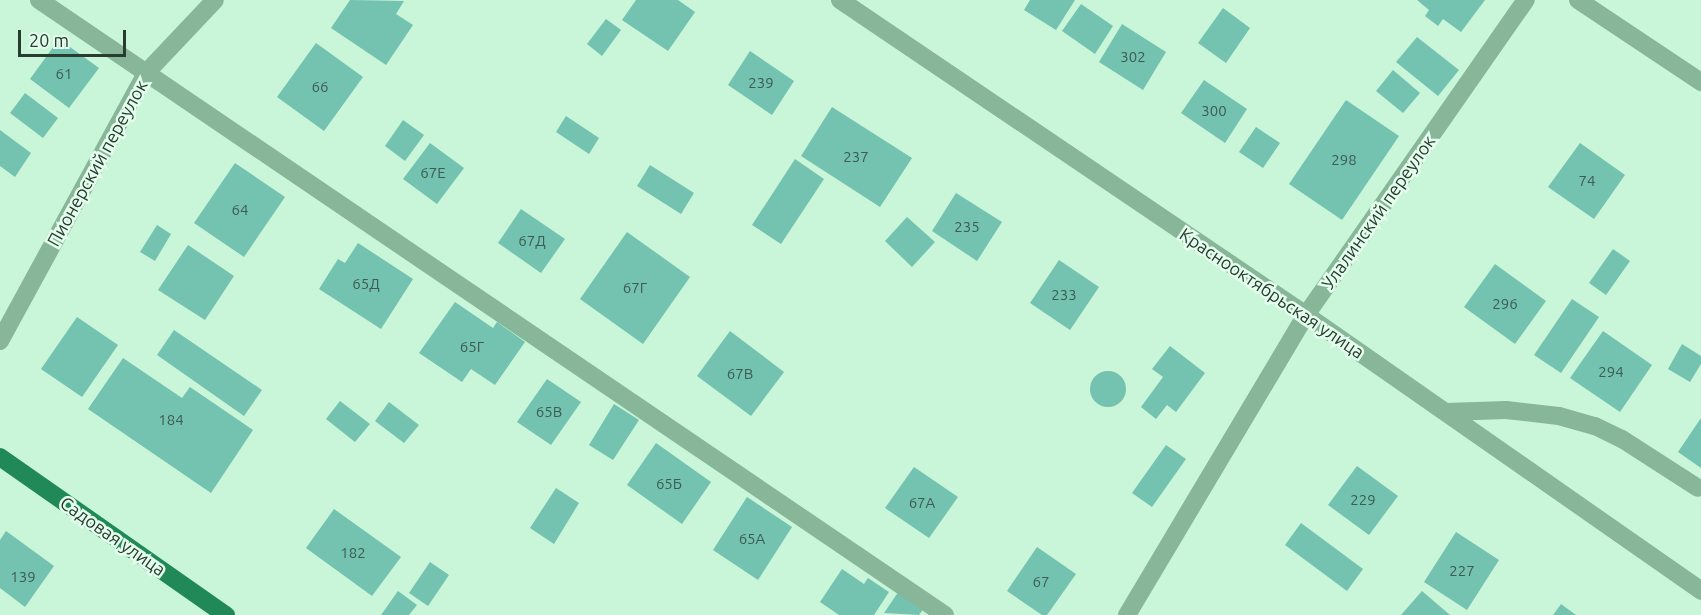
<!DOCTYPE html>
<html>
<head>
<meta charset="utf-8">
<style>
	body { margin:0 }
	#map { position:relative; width:1701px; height:615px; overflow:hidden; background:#c9f5d9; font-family:Ubuntu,sans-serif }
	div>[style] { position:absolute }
	.building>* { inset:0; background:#74c2b0 }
	.round { border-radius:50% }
	.minor>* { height:18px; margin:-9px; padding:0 9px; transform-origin:9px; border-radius:9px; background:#88b699 }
	.major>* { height:18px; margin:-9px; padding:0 9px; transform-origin:9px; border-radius:9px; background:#218957 }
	span { translate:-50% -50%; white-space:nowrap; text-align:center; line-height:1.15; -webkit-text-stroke:5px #e3feec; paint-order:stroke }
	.number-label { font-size:15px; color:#3c5d50 }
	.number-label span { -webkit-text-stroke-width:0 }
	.street-label { font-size:18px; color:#2a3b30 }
	.scale { position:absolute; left:18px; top:30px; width:108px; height:27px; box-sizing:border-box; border:3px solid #2a3b30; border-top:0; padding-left:8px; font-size:18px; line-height:21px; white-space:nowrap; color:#2a3b30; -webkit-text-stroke:4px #e3feec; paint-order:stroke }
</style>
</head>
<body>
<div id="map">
	<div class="building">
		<div style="clip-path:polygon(350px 0,404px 1px,396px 14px,413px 25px,386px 65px,331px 28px)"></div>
		<div style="clip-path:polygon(636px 0,678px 0,695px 12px,668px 51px,622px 20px)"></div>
		<div style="clip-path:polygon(1030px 0,1075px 0,1056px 30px,1024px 10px)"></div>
		<div style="clip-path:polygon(1417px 0,1485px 0,1461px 32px,1443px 19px,1438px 26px,1425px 16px,1429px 10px)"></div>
		<div style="clip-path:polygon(1081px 4px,1113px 26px,1095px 54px,1062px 31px)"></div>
		<div style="clip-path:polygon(1223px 8px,1250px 28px,1226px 63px,1198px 43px)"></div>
		<div style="clip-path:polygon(606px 19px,621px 30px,602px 56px,587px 44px)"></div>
		<div style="clip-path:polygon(1122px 24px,1166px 52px,1143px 90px,1099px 62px)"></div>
		<div style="clip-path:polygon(1417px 37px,1459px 70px,1438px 96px,1396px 62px)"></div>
		<div style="clip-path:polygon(59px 39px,99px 68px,69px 108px,30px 79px)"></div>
		<div style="clip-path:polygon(316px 43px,363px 77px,324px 131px,277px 97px)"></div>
		<div style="clip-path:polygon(750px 51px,794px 81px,772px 115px,728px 85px)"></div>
		<div style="clip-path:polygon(1393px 70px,1420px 93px,1403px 113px,1376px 91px)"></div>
		<div style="clip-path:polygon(1204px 80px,1247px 109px,1225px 143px,1181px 113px)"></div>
		<div style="clip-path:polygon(25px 93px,58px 118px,43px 138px,10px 113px)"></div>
		<div style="clip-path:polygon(1346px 100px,1399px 136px,1342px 220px,1289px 184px)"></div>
		<div style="clip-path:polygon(832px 107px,912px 158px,880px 207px,801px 156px)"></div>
		<div style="clip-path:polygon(566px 116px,599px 138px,589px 154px,556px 132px)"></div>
		<div style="clip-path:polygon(403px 120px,424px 135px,405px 161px,385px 146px)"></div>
		<div style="clip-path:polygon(1256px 127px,1280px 143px,1263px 168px,1239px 152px)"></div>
		<div style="clip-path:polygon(0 130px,31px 153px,15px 177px,0 166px)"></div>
		<div style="clip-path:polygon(430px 143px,464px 168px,437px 204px,403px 179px)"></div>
		<div style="clip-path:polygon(1580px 143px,1625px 175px,1594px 219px,1548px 187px)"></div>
		<div style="clip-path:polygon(795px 159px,824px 179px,781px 244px,752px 225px)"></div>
		<div style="clip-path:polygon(235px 163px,285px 197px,244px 257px,194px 223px)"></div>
		<div style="clip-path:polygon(650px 165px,694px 193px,681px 214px,637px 186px)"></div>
		<div style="clip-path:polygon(956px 193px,1002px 222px,977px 261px,932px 231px)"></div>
		<div style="clip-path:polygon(521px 209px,565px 239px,541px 273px,498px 243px)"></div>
		<div style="clip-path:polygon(907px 217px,935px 242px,912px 267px,885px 241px)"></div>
		<div style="clip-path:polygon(157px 225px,171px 234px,155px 261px,140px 252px)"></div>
		<div style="clip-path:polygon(627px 232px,690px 277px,643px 344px,580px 299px)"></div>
		<div style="clip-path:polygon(358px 243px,413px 279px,381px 329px,319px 289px,338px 259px,345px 263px)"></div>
		<div style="clip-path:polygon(188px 245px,234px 276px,205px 320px,158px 290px)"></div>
		<div style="clip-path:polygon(1613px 249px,1630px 261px,1606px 295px,1589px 283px)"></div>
		<div style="clip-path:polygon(1059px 260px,1099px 287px,1070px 330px,1030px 303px)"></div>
		<div style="clip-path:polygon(1495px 264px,1546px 301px,1515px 344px,1464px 307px)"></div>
		<div style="clip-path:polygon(1572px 299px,1599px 317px,1561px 373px,1534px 355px)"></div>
		<div style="clip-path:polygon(455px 302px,493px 328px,497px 322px,525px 342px,495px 385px,471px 369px,462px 382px,419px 353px)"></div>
		<div style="clip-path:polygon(77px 317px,118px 345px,82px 397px,41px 369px)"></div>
		<div style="clip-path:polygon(174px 330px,262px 390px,244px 416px,157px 355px)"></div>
		<div style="clip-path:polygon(730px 331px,784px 372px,751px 416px,697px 376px)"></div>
		<div style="clip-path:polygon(1603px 331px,1652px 365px,1620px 412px,1570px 378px)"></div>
		<div style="clip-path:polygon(1682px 344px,1701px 356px,1701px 364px,1690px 382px,1668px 369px)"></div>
		<div style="clip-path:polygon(1170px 346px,1205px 373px,1176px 412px,1167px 405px,1156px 419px,1141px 407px,1163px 377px,1152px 369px)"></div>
		<div style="clip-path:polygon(123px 358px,182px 398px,190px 387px,253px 430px,211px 493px,88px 409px)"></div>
		<div class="round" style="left:1090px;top:371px;width:36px;height:36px"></div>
		<div style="clip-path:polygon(547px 379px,581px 402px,551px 445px,517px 422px)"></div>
		<div style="clip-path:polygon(340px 401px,370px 424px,355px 442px,326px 419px)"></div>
		<div style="clip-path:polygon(389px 402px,419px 425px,404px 443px,375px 421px)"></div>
		<div style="clip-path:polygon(614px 404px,639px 420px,613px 460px,589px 445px)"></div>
		<div style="clip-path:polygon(1701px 418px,1701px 468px,1678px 452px)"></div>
		<div style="clip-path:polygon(656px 443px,711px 482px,682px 524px,627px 485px)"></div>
		<div style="clip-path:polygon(1166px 445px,1186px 459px,1152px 507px,1132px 493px)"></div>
		<div style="clip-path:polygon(1357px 466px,1398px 496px,1369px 535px,1328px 505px)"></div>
		<div style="clip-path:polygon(914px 467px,958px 497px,929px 538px,885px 508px)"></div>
		<div style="clip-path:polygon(556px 488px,579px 503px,554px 544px,530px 528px)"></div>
		<div style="clip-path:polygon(747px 497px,792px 527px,758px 580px,713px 550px)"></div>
		<div style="clip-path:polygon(334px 509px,401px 557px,372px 596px,306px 548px)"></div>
		<div style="clip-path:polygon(1301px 523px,1363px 569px,1347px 591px,1285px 545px)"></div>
		<div style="clip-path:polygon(6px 531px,54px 566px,25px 607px,0 588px,0 540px)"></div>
		<div style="clip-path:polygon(1456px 532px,1499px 560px,1467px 610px,1424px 582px)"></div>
		<div style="clip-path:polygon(1037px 547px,1076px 574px,1047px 615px,1042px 615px,1007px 591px)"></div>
		<div style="clip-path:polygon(430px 562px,449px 575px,428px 606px,409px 593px)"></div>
		<div style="clip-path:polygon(842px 569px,864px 584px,868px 578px,889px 592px,874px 615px,839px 615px,820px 602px)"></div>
		<div style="clip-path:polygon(398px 591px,417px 605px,409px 615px,381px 615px)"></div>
		<div style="clip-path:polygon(899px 591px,924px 608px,919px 615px,884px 613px)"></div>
		<div style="clip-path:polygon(1422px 591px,1450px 615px,1401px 615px)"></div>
		<div style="clip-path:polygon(1561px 604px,1576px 615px,1553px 615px)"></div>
	</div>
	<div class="minor">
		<div style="left:39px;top:0;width:1095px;rotate:34.17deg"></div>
		<div style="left:840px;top:0;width:562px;rotate:34.06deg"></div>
		<div style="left:1306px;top:315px;width:482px;rotate:34.9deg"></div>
		<div style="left:1578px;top:0;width:148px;rotate:33.7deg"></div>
		<div style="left:0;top:341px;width:305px;rotate:-61.4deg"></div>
		<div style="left:146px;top:73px;width:100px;rotate:-46.6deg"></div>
		<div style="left:1446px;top:412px;width:60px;rotate:-1.9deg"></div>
		<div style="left:1506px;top:410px;width:53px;rotate:6.5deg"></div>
		<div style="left:1559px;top:416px;width:37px;rotate:16deg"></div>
		<div style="left:1595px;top:426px;width:30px;rotate:26deg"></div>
		<div style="left:1622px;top:439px;width:90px;rotate:32.8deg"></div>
		<div style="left:1127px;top:615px;width:349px;rotate:-59.2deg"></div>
		<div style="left:1306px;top:315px;width:384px;rotate:-55.1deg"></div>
	</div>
	<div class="major">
		<div style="left:0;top:457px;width:276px;rotate:35deg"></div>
	</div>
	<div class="number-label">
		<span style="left:1133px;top:57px">302</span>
		<span style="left:64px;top:74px">61</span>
		<span style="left:761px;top:83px">239</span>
		<span style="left:320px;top:87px">66</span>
		<span style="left:1214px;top:111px">300</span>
		<span style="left:856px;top:157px">237</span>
		<span style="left:1344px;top:160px">298</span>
		<span style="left:433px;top:173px">67Е</span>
		<span style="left:1587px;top:181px">74</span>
		<span style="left:240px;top:210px">64</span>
		<span style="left:967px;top:227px">235</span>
		<span style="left:532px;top:241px">67Д</span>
		<span style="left:366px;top:284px">65Д</span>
		<span style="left:635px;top:288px">67Г</span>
		<span style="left:1064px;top:295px">233</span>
		<span style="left:1505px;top:304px">296</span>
		<span style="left:472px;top:347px">65Г</span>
		<span style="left:1611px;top:372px">294</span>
		<span style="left:740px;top:374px">67В</span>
		<span style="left:549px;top:412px">65В</span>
		<span style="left:171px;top:420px">184</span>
		<span style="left:669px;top:484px">65Б</span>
		<span style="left:1363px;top:500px">229</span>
		<span style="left:922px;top:503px">67А</span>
		<span style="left:752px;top:539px">65А</span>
		<span style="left:353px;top:553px">182</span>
		<span style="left:1462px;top:571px">227</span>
		<span style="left:23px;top:577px">139</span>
		<span style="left:1041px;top:582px">67</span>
	</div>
	<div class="street-label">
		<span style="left:97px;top:163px;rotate:-61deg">Пионерский переулок</span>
		<span style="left:1378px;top:212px;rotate:-55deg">Улалинский переулок</span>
		<span style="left:1272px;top:293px;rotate:34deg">Краснооктябрьская улица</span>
		<span style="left:113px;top:536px;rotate:35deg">Садовая улица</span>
	</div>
	<div class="scale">20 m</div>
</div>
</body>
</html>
